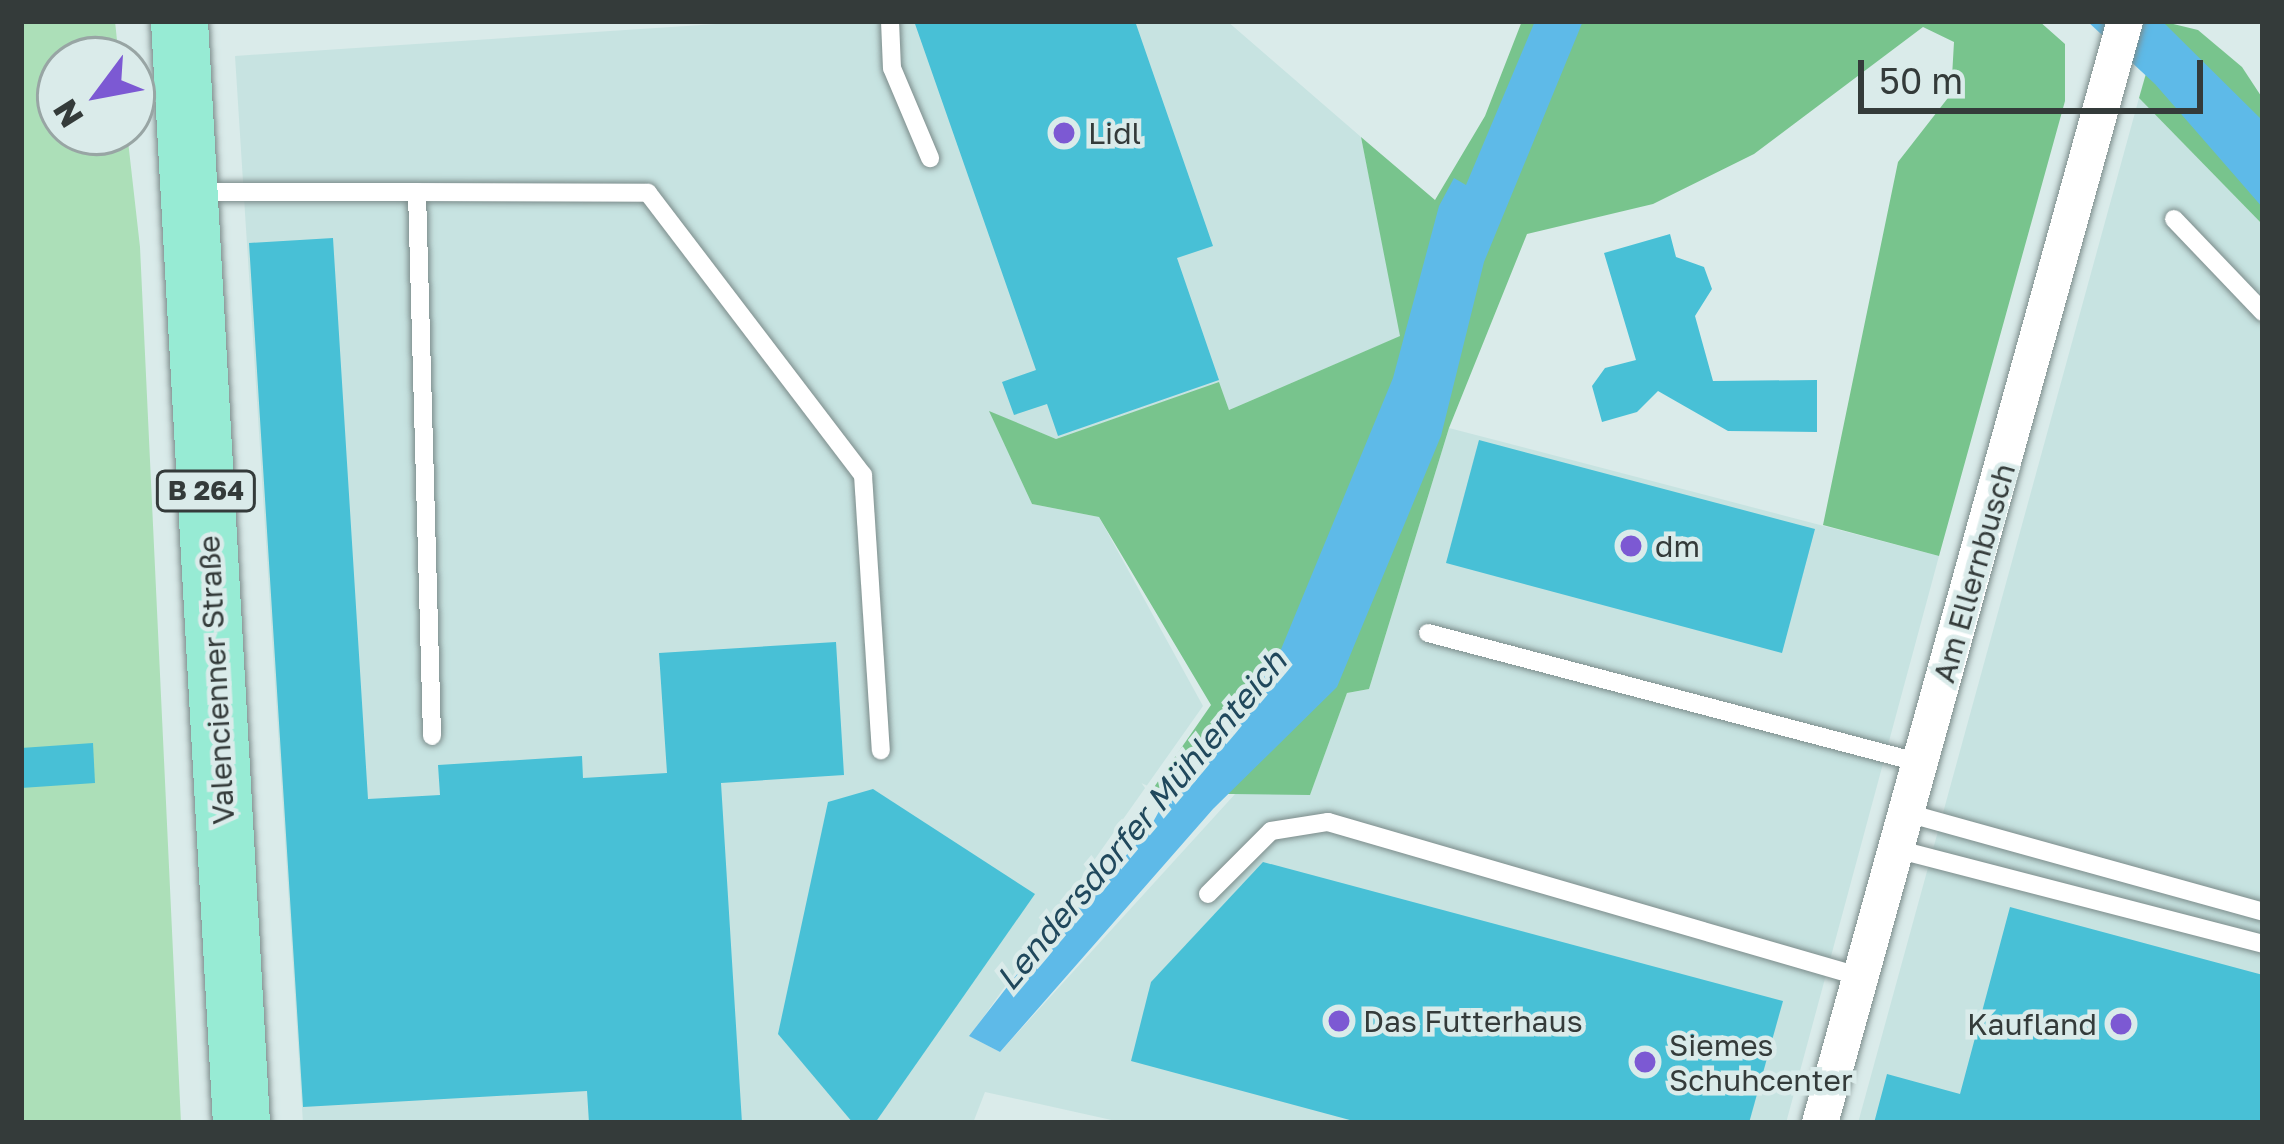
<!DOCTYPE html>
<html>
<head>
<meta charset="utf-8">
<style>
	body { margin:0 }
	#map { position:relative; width:2284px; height:1144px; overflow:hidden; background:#daebea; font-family:"Golos Text",sans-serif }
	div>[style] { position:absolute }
	.built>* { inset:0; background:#c7e3e1 }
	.green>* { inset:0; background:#acdfb8 }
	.forest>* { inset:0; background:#78c48d }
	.water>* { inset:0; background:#5ebae8 }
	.building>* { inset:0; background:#48c0d6 }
	.roads { filter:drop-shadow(0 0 3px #7b8b8a) drop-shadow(0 0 3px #7b8b8a) }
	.service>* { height:18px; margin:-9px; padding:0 9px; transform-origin:9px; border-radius:9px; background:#fff }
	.minor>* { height:36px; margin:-18px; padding:0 18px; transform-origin:18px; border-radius:18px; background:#fff }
	.primary>* { height:57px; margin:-28.5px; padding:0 28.5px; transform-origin:28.5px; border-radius:28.5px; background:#97ebd4 }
	.dots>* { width:33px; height:33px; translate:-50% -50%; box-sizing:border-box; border:6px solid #daebea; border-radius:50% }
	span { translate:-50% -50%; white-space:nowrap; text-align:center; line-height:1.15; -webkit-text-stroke:9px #daebea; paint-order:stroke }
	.shield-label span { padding:3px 9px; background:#daebea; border:3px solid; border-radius:9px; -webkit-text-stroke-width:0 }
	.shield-label { font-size:27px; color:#343b3a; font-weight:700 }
	.poi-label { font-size:30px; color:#343b3a }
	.left { translate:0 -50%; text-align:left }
	.right { translate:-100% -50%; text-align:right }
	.street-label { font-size:30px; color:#343b3a }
	.water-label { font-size:33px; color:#20485c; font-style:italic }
	.frame { position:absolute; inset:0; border:24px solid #343b3a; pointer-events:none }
	.north { position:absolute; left:36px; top:36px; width:120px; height:120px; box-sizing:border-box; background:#daebea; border:3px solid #98a5a4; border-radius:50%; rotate:238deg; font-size:33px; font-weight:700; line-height:48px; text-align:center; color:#343b3a }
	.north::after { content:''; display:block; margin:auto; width:42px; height:54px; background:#7c59d3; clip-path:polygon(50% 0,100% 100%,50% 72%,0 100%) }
	.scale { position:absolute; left:1858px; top:60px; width:345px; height:54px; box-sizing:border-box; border:6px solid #343b3a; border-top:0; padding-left:15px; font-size:36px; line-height:42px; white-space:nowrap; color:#343b3a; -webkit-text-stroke:9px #daebea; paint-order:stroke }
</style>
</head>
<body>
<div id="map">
	<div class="built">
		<div style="clip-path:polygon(762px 21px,1227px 21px,1361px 137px,1401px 336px,1229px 410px,1218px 383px,1056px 439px,990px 412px,1032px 504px,1099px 517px,1203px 706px,970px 1036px,1000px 1052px,1236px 793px,1310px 794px,1347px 693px,1369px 689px,1449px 428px,1939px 556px,1786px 1123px,1125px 1123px,985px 1092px,973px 1123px,303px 1123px,235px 56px)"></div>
		<div style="clip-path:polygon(2139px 98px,2263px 225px,2263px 1123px,1858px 1123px)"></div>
	</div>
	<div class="green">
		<div style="clip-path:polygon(21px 21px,115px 21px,119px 60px,60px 60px,60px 132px,127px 132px,140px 247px,181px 1123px,21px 1123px)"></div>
	</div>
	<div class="forest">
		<div style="clip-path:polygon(1522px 21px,2039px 21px,2065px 44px,2065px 101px,1939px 556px,1823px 525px,1898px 162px,1951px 94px,1954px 42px,1923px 27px,1754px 154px,1653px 204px,1527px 234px,1449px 428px,1369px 689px,1347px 693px,1310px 795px,1150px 793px,1211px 705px,1099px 517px,1032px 504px,989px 411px,1056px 439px,1219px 382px,1229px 410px,1400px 336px,1361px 137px,1435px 200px,1485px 116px)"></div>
		<div style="clip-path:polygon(2161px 21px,2198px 30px,2242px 67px,2263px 99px,2263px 225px,2139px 98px)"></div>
	</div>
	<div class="water">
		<div style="clip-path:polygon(1535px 21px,1583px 21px,1484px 262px,1441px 436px,1337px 687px,1213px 809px,1000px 1052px,969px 1036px,1028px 960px,1147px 833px,1174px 784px,1277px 659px,1393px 378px,1439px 206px,1454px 178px,1466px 185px)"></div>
		<div style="clip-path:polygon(2087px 21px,2162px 21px,2263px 121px,2263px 208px,2155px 84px)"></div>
	</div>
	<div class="building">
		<div style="clip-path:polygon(914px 21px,1135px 21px,1213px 246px,1177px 258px,1219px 380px,1058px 436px,1047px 404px,1014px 415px,1002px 382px,1036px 370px)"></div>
		<div style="clip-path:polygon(1670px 234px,1676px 257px,1704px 267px,1712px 289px,1695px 316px,1713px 381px,1817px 380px,1817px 432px,1728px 431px,1658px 391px,1637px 412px,1602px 422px,1592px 386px,1605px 368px,1636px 360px,1604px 253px)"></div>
		<div style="clip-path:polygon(333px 238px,368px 799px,440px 795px,438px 765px,582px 756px,583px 778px,667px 773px,659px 653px,836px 642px,844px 775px,721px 783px,742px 1123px,589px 1123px,587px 1091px,303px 1107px,249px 243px)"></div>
		<div style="clip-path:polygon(1479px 440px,1815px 529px,1782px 653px,1446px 563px)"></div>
		<div style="clip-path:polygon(93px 743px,95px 783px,21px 788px,21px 748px)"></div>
		<div style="clip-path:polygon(873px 789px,1035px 894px,875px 1123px,853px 1123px,778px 1034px,828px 802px)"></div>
		<div style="clip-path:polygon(1263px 862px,1783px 1001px,1749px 1123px,1361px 1123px,1131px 1061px,1151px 982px)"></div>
		<div style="clip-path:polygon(2010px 907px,2263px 975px,2263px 1123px,1874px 1123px,1887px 1074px,1960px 1094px)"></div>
	</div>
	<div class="roads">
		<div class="service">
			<div style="left:890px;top:21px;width:47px;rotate:87.6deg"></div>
			<div style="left:892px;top:68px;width:98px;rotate:67.1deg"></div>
			<div style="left:194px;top:192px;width:223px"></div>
			<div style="left:417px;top:192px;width:544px;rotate:88.42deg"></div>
			<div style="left:417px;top:192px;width:231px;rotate:0.2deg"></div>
			<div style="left:648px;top:193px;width:355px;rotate:52.7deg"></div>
			<div style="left:863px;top:475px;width:276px;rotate:86.3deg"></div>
			<div style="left:2174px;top:219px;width:129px;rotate:46.3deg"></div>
			<div style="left:1428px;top:633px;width:510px;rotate:14.77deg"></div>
			<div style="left:1907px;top:813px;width:370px;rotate:15.5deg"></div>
			<div style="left:1896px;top:849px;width:379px;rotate:14.5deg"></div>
			<div style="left:1208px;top:894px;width:89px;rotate:-45deg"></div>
			<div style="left:1271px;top:831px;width:58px;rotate:-9deg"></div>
			<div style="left:1328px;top:822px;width:552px;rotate:16.2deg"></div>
		</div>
		<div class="minor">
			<div style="left:1820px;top:1123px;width:1143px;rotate:-74.53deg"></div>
		</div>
		<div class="primary">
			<div style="left:179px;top:21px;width:1104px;rotate:86.78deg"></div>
		</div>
	</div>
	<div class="dots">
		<div style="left:1064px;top:133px;background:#7c59d3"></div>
		<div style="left:1631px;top:546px;background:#7c59d3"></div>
		<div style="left:1339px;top:1021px;background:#7c59d3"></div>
		<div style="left:2121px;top:1024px;background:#7c59d3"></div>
		<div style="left:1645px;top:1062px;background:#7c59d3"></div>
	</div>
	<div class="shield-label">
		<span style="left:206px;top:491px">B 264</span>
	</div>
	<div class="poi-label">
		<span class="left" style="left:1088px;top:133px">Lidl</span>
		<span class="left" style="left:1655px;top:546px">dm</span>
		<span class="left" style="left:1363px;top:1021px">Das Futterhaus</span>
		<span class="right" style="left:2097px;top:1024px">Kaufland</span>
		<span class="left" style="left:1669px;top:1062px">Siemes<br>Schuhcenter</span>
	</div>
	<div class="street-label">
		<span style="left:1974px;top:573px;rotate:-74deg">Am Ellernbusch</span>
		<span style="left:216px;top:680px;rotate:-93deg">Valencienner Straße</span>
	</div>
	<div class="water-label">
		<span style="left:1141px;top:820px;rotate:-50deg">Lendersdorfer Mühlenteich</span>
	</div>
	<div class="frame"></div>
	<div class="north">N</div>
	<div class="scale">50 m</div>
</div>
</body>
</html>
